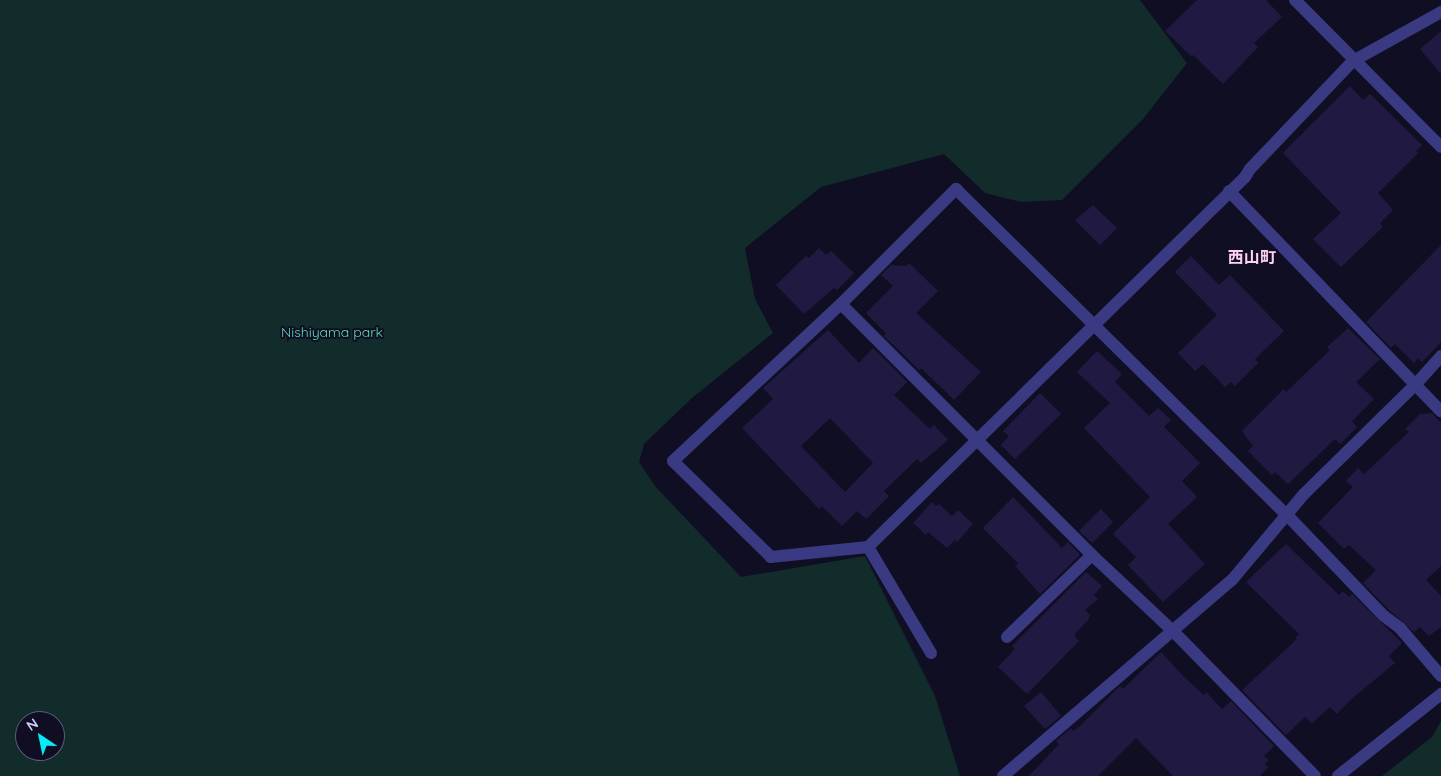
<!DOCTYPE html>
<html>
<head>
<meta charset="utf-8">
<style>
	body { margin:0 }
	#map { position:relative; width:1441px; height:776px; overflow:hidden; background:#100e22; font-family:Quicksand,"Noto Sans JP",sans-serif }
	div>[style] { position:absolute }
	.green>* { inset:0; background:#112c2a }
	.building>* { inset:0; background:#201a43 }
	.minor>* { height:12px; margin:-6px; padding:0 6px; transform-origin:6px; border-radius:6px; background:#393a81 }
	.tertiary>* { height:12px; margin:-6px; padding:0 6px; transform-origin:6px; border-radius:6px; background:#393a81 }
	span { translate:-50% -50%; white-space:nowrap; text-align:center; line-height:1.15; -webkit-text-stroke:4px #100e22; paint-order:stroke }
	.park-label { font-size:14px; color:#5cdeb6 }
	.quarter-label { font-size:16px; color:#ffd1f1; font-weight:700 }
	.north { position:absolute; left:15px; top:711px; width:50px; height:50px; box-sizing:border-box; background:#100e22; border:1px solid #5e5b7a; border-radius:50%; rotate:326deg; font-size:14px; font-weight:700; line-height:20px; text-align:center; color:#d2cfff }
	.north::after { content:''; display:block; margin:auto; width:18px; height:22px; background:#02edf8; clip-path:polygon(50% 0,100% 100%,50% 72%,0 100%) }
</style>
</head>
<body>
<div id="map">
	<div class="green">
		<div style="clip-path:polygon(evenodd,0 0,1140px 0,1187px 63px,1143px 119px,1062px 200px,1021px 202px,985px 193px,944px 154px,821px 187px,745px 248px,755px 299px,773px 333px,692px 398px,644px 444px,639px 462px,655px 486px,741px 577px,865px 556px,935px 696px,960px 776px,0 776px,0 0,25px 721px,55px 721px,55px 751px,25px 751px,25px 721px)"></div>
		<div style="clip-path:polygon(1441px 721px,1441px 776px,1382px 776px,1432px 737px)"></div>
	</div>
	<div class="building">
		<div style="clip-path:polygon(1197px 0,1266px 0,1282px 17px,1254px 43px,1258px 47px,1223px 84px,1193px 55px,1191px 56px,1165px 31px)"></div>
		<div style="clip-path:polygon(1441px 31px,1441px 74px,1420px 49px)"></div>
		<div style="clip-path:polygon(1350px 86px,1363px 100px,1370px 94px,1422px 145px,1416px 151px,1418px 153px,1378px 193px,1393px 210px,1380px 223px,1383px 227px,1341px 267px,1313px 239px,1341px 213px,1283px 153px)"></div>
		<div style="clip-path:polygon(1093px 205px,1117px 228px,1100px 245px,1075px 220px)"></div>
		<div style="clip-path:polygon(1441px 245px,1441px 342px,1422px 362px,1418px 358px,1414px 363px,1395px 344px,1391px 348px,1366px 322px)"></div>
		<div style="clip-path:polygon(819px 248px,826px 255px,831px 251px,854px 273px,837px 290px,834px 288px,804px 314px,776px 285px,806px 256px,809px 258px)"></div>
		<div style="clip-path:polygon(1191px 256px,1219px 285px,1230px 275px,1284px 331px,1255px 359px,1258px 363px,1235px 386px,1231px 382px,1225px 387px,1203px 364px,1195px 371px,1178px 353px,1217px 315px,1175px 272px)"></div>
		<div style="clip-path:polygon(909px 263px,938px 291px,916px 313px,981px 372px,954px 400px,921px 368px,919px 370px,884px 336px,886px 333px,866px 313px,893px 286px,881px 275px,891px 265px,906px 266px)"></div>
		<div style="clip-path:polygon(1348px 328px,1380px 359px,1356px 382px,1374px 399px,1352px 421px,1357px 427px,1340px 444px,1335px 439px,1288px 484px,1275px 472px,1272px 475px,1248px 451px,1253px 446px,1242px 431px,1284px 389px,1286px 392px,1330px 350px,1327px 347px)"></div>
		<div style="clip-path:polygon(evenodd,828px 330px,859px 363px,873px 348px,907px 382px,894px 395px,930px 429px,934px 425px,948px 440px,921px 463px,917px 459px,884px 491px,889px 496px,866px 519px,857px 511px,842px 526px,822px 506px,819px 509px,742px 428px,773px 399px,763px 388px,828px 330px,830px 418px,873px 463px,845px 492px,801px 446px,830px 418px)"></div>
		<div style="clip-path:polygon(1097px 351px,1122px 374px,1115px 382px,1149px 416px,1158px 408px,1171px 420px,1164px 427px,1200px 463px,1182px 481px,1197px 497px,1168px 524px,1205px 564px,1163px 602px,1128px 565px,1136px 557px,1113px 534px,1150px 497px,1084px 428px,1110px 403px,1077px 372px)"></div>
		<div style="clip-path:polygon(1040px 393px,1061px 414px,1015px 459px,1001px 445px,1009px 436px,1003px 431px)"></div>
		<div style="clip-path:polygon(1432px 413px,1441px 423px,1441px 566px,1426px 580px,1441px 596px,1441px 627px,1429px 636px,1420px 627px,1414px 632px,1389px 610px,1363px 583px,1376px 570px,1349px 545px,1344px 549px,1318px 523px,1353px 487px,1346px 481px,1358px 468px,1364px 474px,1409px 432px,1405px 429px,1420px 414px)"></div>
		<div style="clip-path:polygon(1013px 497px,1062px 548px,1068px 542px,1080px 555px,1040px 594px,1015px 566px,1018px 563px,983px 528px)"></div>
		<div style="clip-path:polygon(932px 502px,936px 506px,939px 504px,952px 516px,958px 510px,973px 524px,957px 542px,955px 540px,947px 548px,928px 532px,926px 535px,913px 523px)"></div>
		<div style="clip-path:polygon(1101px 509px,1113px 522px,1092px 543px,1079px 531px)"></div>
		<div style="clip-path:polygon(1286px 544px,1339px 595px,1343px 591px,1349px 597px,1352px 594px,1402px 643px,1389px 656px,1395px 663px,1349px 701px,1337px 714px,1330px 707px,1312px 723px,1305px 717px,1286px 735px,1242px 690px,1297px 639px,1295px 638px,1299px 634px,1246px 582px)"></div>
		<div style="clip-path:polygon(1086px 572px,1102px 586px,1094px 595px,1098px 599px,1085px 610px,1090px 615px,1088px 620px,1074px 635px,1079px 641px,1027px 694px,998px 667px,1015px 649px,1012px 646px)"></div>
		<div style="clip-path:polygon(1161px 652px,1185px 678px,1204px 695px,1206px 692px,1222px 709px,1231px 701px,1274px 746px,1264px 756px,1269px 760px,1265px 764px,1268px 767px,1260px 776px,1173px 776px,1136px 738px,1098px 776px,1029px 776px,1059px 744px,1056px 741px,1071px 728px,1073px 731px,1079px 727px,1120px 686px,1123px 689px)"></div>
		<div style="clip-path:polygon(1041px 692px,1061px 716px,1045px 729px,1024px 706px)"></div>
	</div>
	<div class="minor">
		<div style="left:1295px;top:0;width:207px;rotate:45.2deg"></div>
		<div style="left:1229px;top:191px;width:306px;rotate:46.1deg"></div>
		<div style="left:841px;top:304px;width:355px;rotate:45deg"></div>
		<div style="left:1092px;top:555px;width:110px;rotate:43.2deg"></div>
		<div style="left:1172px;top:630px;width:204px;rotate:45.6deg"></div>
		<div style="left:868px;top:547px;width:528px;rotate:-44.46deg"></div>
		<div style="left:1245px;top:177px;width:9px;rotate:-58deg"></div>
		<div style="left:1250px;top:169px;width:149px;rotate:-46.4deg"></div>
		<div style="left:1353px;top:61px;width:101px;rotate:-29.1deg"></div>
		<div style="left:1007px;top:637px;width:118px;rotate:-44deg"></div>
		<div style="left:931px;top:653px;width:123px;rotate:-120.7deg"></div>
		<div style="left:868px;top:547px;width:98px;rotate:174.1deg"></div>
		<div style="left:771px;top:557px;width:137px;rotate:-135.6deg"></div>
		<div style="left:673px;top:461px;width:230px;rotate:-43.1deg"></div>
		<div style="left:841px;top:304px;width:163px;rotate:-45deg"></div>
		<div style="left:956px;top:189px;width:465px;rotate:44.6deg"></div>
		<div style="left:1287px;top:515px;width:140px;rotate:46.2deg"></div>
		<div style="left:1384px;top:616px;width:20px;rotate:37deg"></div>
		<div style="left:1400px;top:628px;width:63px;rotate:49.5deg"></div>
		<div style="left:1003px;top:776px;width:301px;rotate:-40.6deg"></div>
		<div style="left:1232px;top:580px;width:112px;rotate:-50.1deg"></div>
		<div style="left:1304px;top:494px;width:157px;rotate:-44.5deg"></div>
		<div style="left:1416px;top:384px;width:38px;rotate:-48deg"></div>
	</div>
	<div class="tertiary">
		<div style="left:1338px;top:776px;width:132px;rotate:-38.5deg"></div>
	</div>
	<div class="park-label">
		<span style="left:332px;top:332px">Nishiyama park</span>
	</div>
	<div class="quarter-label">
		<span style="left:1252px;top:257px">西山町</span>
	</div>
	<div class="north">N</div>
</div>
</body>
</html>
